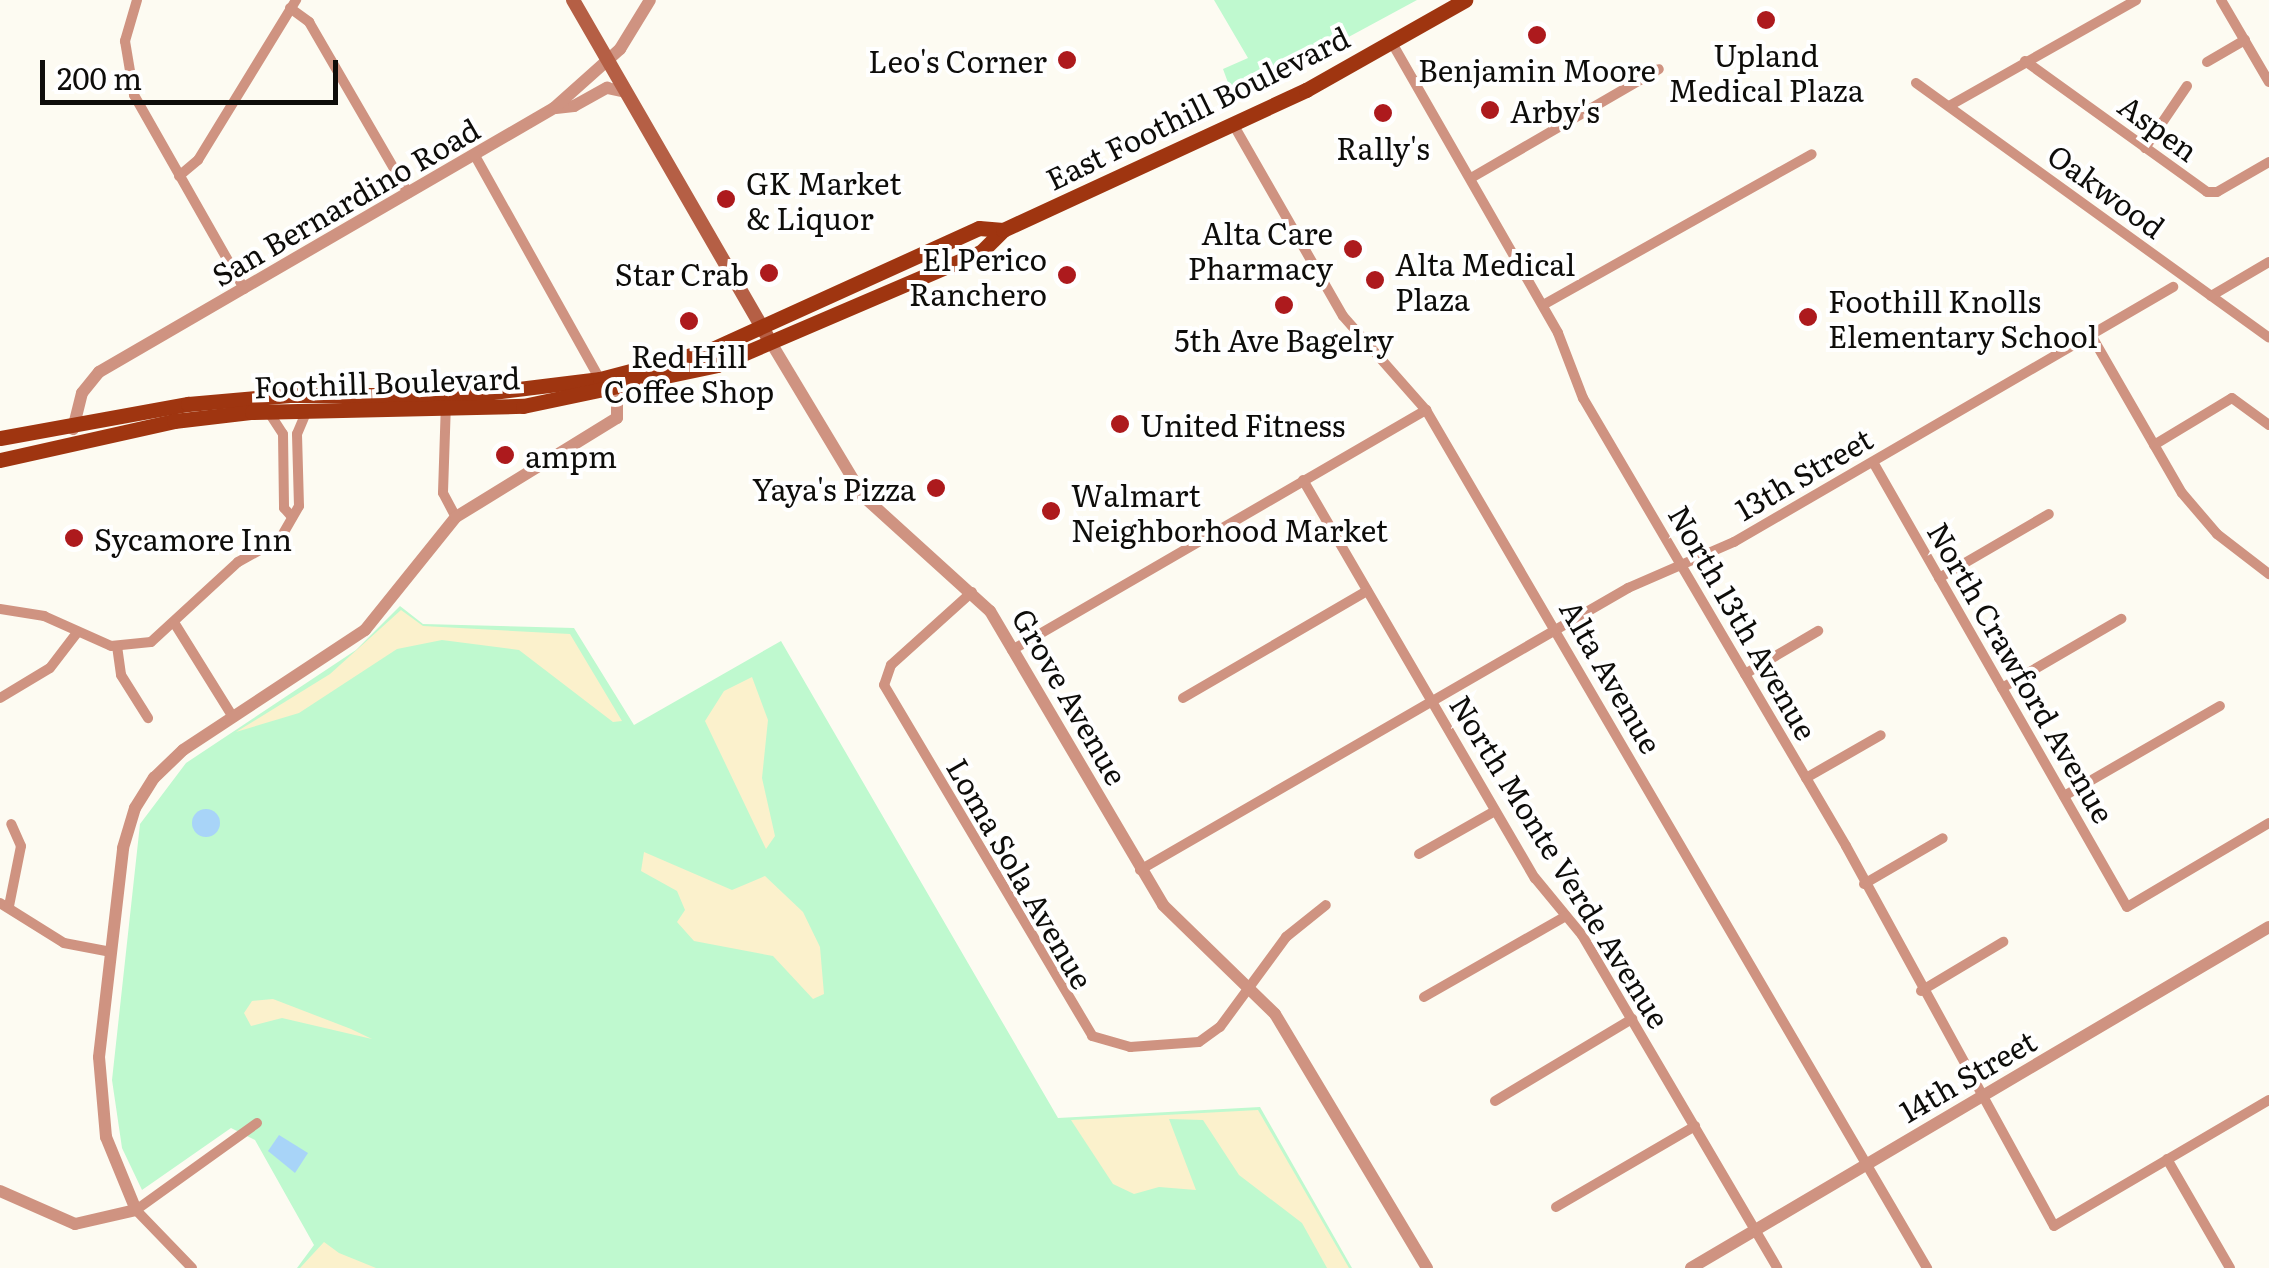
<!DOCTYPE html>
<html>
<head>
<meta charset="utf-8">
<style>
	body { margin:0 }
	#map { position:relative; width:2269px; height:1268px; overflow:hidden; background:#fdfbf2; font-family:Literata,serif }
	div>[style] { position:absolute }
	.green>* { inset:0; background:#bff9cf }
	.sand>* { inset:0; background:#fbf1cc }
	.water>* { inset:0; background:#a8d4f8 }
	.round { border-radius:50% }
	.minor>* { height:10px; margin:-5px; padding:0 5px; transform-origin:5px; border-radius:5px; background:#cf9381 }
	.tertiary>* { height:12px; margin:-6px; padding:0 6px; transform-origin:6px; border-radius:6px; background:#cf9381 }
	.secondary>* { height:14px; margin:-7px; padding:0 7px; transform-origin:7px; border-radius:7px; background:#b55f45 }
	.primary>* { height:15px; margin:-7.5px; padding:0 7.5px; transform-origin:7.5px; border-radius:7.5px; background:#9f3510 }
	.dots>* { width:28px; height:28px; translate:-50% -50%; box-sizing:border-box; border:5px solid #fff; border-radius:50% }
	span { translate:-50% -50%; white-space:nowrap; text-align:center; line-height:1.15; -webkit-text-stroke:8px #fff; paint-order:stroke }
	.poi-label { font-size:30px; color:#0e0d0a }
	.right { translate:-100% -50%; text-align:right }
	.left { translate:0 -50%; text-align:left }
	.street-label { font-size:30px; color:#0e0d0a }
	.scale { position:absolute; left:40px; top:60px; width:298px; height:45px; box-sizing:border-box; border:5px solid #0e0d0a; border-top:0; padding-left:12px; font-size:30px; line-height:35px; white-space:nowrap; color:#0e0d0a; -webkit-text-stroke:8px #fff; paint-order:stroke }
</style>
</head>
<body>
<div id="map">
	<div class="green">
		<div style="clip-path:polygon(1214px 0,1417px 0,1234px 99px,1223px 69px,1248px 58px)"></div>
		<div style="clip-path:polygon(400px 606px,423px 624px,574px 628px,634px 725px,781px 641px,1058px 1118px,1260px 1107px,1352px 1268px,297px 1268px,314px 1245px,255px 1140px,231px 1128px,142px 1190px,122px 1148px,112px 1080px,140px 824px,186px 763px,356px 650px)"></div>
	</div>
	<div class="sand">
		<div style="clip-path:polygon(401px 610px,423px 626px,570px 634px,622px 721px,613px 722px,519px 650px,442px 640px,397px 649px,299px 713px,236px 732px,330px 674px)"></div>
		<div style="clip-path:polygon(752px 677px,768px 720px,762px 778px,775px 836px,766px 849px,705px 721px,724px 691px)"></div>
		<div style="clip-path:polygon(644px 852px,732px 890px,765px 876px,803px 912px,820px 947px,824px 994px,813px 999px,773px 956px,694px 941px,677px 922px,685px 910px,677px 891px,641px 871px)"></div>
		<div style="clip-path:polygon(273px 999px,351px 1029px,372px 1039px,282px 1018px,251px 1026px,244px 1013px,252px 1001px)"></div>
		<div style="clip-path:polygon(1258px 1110px,1349px 1268px,1327px 1268px,1302px 1223px,1239px 1175px,1203px 1120px,1169px 1119px,1196px 1190px,1159px 1187px,1134px 1194px,1113px 1184px,1071px 1120px)"></div>
		<div style="clip-path:polygon(324px 1242px,339px 1253px,376px 1268px,300px 1268px)"></div>
	</div>
	<div class="water">
		<div class="round" style="left:192px;top:809px;width:28px;height:28px"></div>
		<div style="clip-path:polygon(279px 1135px,308px 1153px,295px 1173px,268px 1151px)"></div>
	</div>
	<div class="minor">
		<div style="left:137px;top:0;width:43px;rotate:106.3deg"></div>
		<div style="left:125px;top:41px;width:55px;rotate:80.5deg"></div>
		<div style="left:134px;top:95px;width:223px;rotate:60.4deg"></div>
		<div style="left:2221px;top:0;width:95px;rotate:59.7deg"></div>
		<div style="left:290px;top:8px;width:24px;rotate:36deg"></div>
		<div style="left:309px;top:22px;width:198px;rotate:59.9deg"></div>
		<div style="left:1392px;top:43px;width:334px;rotate:60.2deg"></div>
		<div style="left:1558px;top:333px;width:70px;rotate:69deg"></div>
		<div style="left:1583px;top:398px;width:519px;rotate:59.58deg"></div>
		<div style="left:1846px;top:846px;width:433px;rotate:61.3deg"></div>
		<div style="left:2054px;top:1226px;width:249px;rotate:-30.4deg"></div>
		<div style="left:2025px;top:61px;width:224px;rotate:35.7deg"></div>
		<div style="left:2207px;top:192px;width:10px"></div>
		<div style="left:2217px;top:192px;width:60px;rotate:-30deg"></div>
		<div style="left:2207px;top:62px;width:44px;rotate:-30.1deg"></div>
		<div style="left:1916px;top:83px;width:435px;rotate:35.8deg"></div>
		<div style="left:1949px;top:106px;width:215px;rotate:-29.5deg"></div>
		<div style="left:1233px;top:124px;width:221px;rotate:60.2deg"></div>
		<div style="left:1343px;top:316px;width:125px;rotate:48.6deg"></div>
		<div style="left:1426px;top:410px;width:994px;rotate:59.72deg"></div>
		<div style="left:2145px;top:148px;width:75px;rotate:-55.9deg"></div>
		<div style="left:474px;top:154px;width:258px;rotate:60.8deg"></div>
		<div style="left:179px;top:176px;width:25px;rotate:-40deg"></div>
		<div style="left:198px;top:160px;width:188px;rotate:-58.5deg"></div>
		<div style="left:1471px;top:178px;width:217px;rotate:-30.1deg"></div>
		<div style="left:2211px;top:296px;width:67px;rotate:-30.4deg"></div>
		<div style="left:1543px;top:305px;width:308px;rotate:-29.3deg"></div>
		<div style="left:2091px;top:335px;width:182px;rotate:60.1deg"></div>
		<div style="left:2182px;top:493px;width:54px;rotate:49.5deg"></div>
		<div style="left:2217px;top:534px;width:66px;rotate:37.6deg"></div>
		<div style="left:446px;top:402px;width:91px;rotate:91.9deg"></div>
		<div style="left:443px;top:493px;width:27px;rotate:62deg"></div>
		<div style="left:268px;top:411px;width:27px;rotate:57deg"></div>
		<div style="left:283px;top:434px;width:74px;rotate:89.2deg"></div>
		<div style="left:284px;top:508px;width:12px;rotate:48deg"></div>
		<div style="left:2154px;top:445px;width:91px;rotate:-31.1deg"></div>
		<div style="left:2232px;top:398px;width:46px;rotate:36.1deg"></div>
		<div style="left:1873px;top:462px;width:512px;rotate:60.28deg"></div>
		<div style="left:2127px;top:907px;width:165px;rotate:-30.6deg"></div>
		<div style="left:1303px;top:480px;width:461px;rotate:59.8deg"></div>
		<div style="left:1535px;top:878px;width:74px;rotate:50.5deg"></div>
		<div style="left:1582px;top:935px;width:386px;rotate:59.6deg"></div>
		<div style="left:1939px;top:578px;width:127px;rotate:-30.2deg"></div>
		<div style="left:972px;top:592px;width:109px;rotate:138deg"></div>
		<div style="left:891px;top:665px;width:21px;rotate:109deg"></div>
		<div style="left:884px;top:685px;width:408px;rotate:59.3deg"></div>
		<div style="left:1092px;top:1036px;width:40px;rotate:16deg"></div>
		<div style="left:1130px;top:1047px;width:69px;rotate:-4.1deg"></div>
		<div style="left:1199px;top:1042px;width:26px;rotate:-36deg"></div>
		<div style="left:1220px;top:1027px;width:112px;rotate:-53.7deg"></div>
		<div style="left:1286px;top:937px;width:51px;rotate:-38.7deg"></div>
		<div style="left:0;top:609px;width:45px;rotate:9deg"></div>
		<div style="left:44px;top:616px;width:73px;rotate:24.1deg"></div>
		<div style="left:111px;top:646px;width:40px;rotate:-5.7deg"></div>
		<div style="left:151px;top:642px;width:118px;rotate:-42.6deg"></div>
		<div style="left:238px;top:562px;width:48px;rotate:-28.7deg"></div>
		<div style="left:280px;top:539px;width:38px;rotate:-60deg"></div>
		<div style="left:299px;top:506px;width:72px;rotate:-91.6deg"></div>
		<div style="left:297px;top:434px;width:26px;rotate:-67deg"></div>
		<div style="left:175px;top:624px;width:110px;rotate:58.1deg"></div>
		<div style="left:117px;top:646px;width:29px;rotate:82deg"></div>
		<div style="left:121px;top:675px;width:51px;rotate:57.9deg"></div>
		<div style="left:1012px;top:650px;width:479px;rotate:-30.1deg"></div>
		<div style="left:1745px;top:674px;width:85px;rotate:-30.5deg"></div>
		<div style="left:2002px;top:688px;width:138px;rotate:-30.1deg"></div>
		<div style="left:0;top:698px;width:58px;rotate:-31deg"></div>
		<div style="left:50px;top:668px;width:43px;rotate:-52.6deg"></div>
		<div style="left:1183px;top:698px;width:213px;rotate:-30.2deg"></div>
		<div style="left:1806px;top:778px;width:86px;rotate:-29.8deg"></div>
		<div style="left:2064px;top:796px;width:180px;rotate:-30deg"></div>
		<div style="left:1419px;top:854px;width:87px;rotate:-29.5deg"></div>
		<div style="left:1140px;top:870px;width:564px;rotate:-30.02deg"></div>
		<div style="left:1628px;top:588px;width:116px;rotate:-23.5deg"></div>
		<div style="left:1734px;top:542px;width:508px;rotate:-30.15deg"></div>
		<div style="left:1864px;top:884px;width:91px;rotate:-30.2deg"></div>
		<div style="left:0;top:903px;width:75px;rotate:32deg"></div>
		<div style="left:64px;top:943px;width:48px;rotate:10.8deg"></div>
		<div style="left:9px;top:906px;width:61px;rotate:-78.7deg"></div>
		<div style="left:21px;top:846px;width:24px;rotate:-114deg"></div>
		<div style="left:1921px;top:991px;width:96px;rotate:-30.9deg"></div>
		<div style="left:1424px;top:997px;width:163px;rotate:-29.7deg"></div>
		<div style="left:1495px;top:1101px;width:160px;rotate:-30.9deg"></div>
		<div style="left:2167px;top:1159px;width:126px;rotate:60deg"></div>
		<div style="left:1556px;top:1207px;width:161px;rotate:-30.2deg"></div>
		<div style="left:192px;top:1268px;width:81px;rotate:-134deg"></div>
		<div style="left:136px;top:1210px;width:149px;rotate:-35.7deg"></div>
	</div>
	<div class="tertiary">
		<div style="left:556px;top:108px;width:18px;rotate:-6deg"></div>
		<div style="left:574px;top:106px;width:38px;rotate:-29deg"></div>
		<div style="left:607px;top:88px;width:19px;rotate:12deg"></div>
		<div style="left:773px;top:346px;width:175px;rotate:59deg"></div>
		<div style="left:863px;top:496px;width:171px;rotate:42.2deg"></div>
		<div style="left:990px;top:611px;width:341px;rotate:59.5deg"></div>
		<div style="left:1163px;top:905px;width:156px;rotate:44.2deg"></div>
		<div style="left:1275px;top:1014px;width:296px;rotate:59.1deg"></div>
		<div style="left:73px;top:429px;width:37px;rotate:-76deg"></div>
		<div style="left:82px;top:393px;width:27px;rotate:-51deg"></div>
		<div style="left:99px;top:372px;width:526px;rotate:-30.12deg"></div>
		<div style="left:554px;top:108px;width:89px;rotate:-41.8deg"></div>
		<div style="left:620px;top:49px;width:57px;rotate:-58.5deg"></div>
		<div style="left:0;top:1191px;width:82px;rotate:23.7deg"></div>
		<div style="left:75px;top:1224px;width:63px;rotate:-12.9deg"></div>
		<div style="left:136px;top:1210px;width:79px;rotate:-112.3deg"></div>
		<div style="left:106px;top:1137px;width:80px;rotate:-95deg"></div>
		<div style="left:99px;top:1057px;width:210px;rotate:-83.4deg"></div>
		<div style="left:123px;top:848px;width:42px;rotate:-73.3deg"></div>
		<div style="left:135px;top:808px;width:36px;rotate:-58deg"></div>
		<div style="left:154px;top:778px;width:40px;rotate:-44deg"></div>
		<div style="left:183px;top:750px;width:218px;rotate:-33.4deg"></div>
		<div style="left:365px;top:630px;width:145px;rotate:-51.2deg"></div>
		<div style="left:456px;top:517px;width:189px;rotate:-31.6deg"></div>
		<div style="left:617px;top:418px;width:27px;rotate:-90deg"></div>
		<div style="left:1691px;top:1268px;width:671px;rotate:-30.54deg"></div>
	</div>
	<div class="secondary">
		<div style="left:573px;top:0;width:388px;rotate:60deg"></div>
	</div>
	<div class="primary">
		<div style="left:0;top:438px;width:191px;rotate:-10.3deg"></div>
		<div style="left:188px;top:404px;width:102px;rotate:-5deg"></div>
		<div style="left:290px;top:395px;width:179px"></div>
		<div style="left:469px;top:395px;width:132px;rotate:-7deg"></div>
		<div style="left:600px;top:379px;width:114px;rotate:-14.8deg"></div>
		<div style="left:710px;top:350px;width:295px;rotate:-24.4deg"></div>
		<div style="left:979px;top:228px;width:24px;rotate:5deg"></div>
		<div style="left:0;top:460px;width:178px;rotate:-12.6deg"></div>
		<div style="left:174px;top:421px;width:79px;rotate:-6.6deg"></div>
		<div style="left:252px;top:412px;width:271px;rotate:-1.3deg"></div>
		<div style="left:523px;top:406px;width:198px;rotate:-11.9deg"></div>
		<div style="left:717px;top:365px;width:287px;rotate:-23.2deg"></div>
		<div style="left:981px;top:252px;width:31px;rotate:-45deg"></div>
		<div style="left:1003px;top:230px;width:334px;rotate:-24.8deg"></div>
		<div style="left:1306px;top:90px;width:183px;rotate:-29.5deg"></div>
	</div>
	<div class="dots">
		<div style="left:1766px;top:20px;background:#ad1a1d"></div>
		<div style="left:1537px;top:35px;background:#ad1a1d"></div>
		<div style="left:1067px;top:60px;background:#ad1a1d"></div>
		<div style="left:1490px;top:110px;background:#ad1a1d"></div>
		<div style="left:1383px;top:113px;background:#ad1a1d"></div>
		<div style="left:726px;top:199px;background:#ad1a1d"></div>
		<div style="left:1353px;top:249px;background:#ad1a1d"></div>
		<div style="left:769px;top:273px;background:#ad1a1d"></div>
		<div style="left:1067px;top:275px;background:#ad1a1d"></div>
		<div style="left:1375px;top:280px;background:#ad1a1d"></div>
		<div style="left:1284px;top:305px;background:#ad1a1d"></div>
		<div style="left:1808px;top:317px;background:#ad1a1d"></div>
		<div style="left:689px;top:321px;background:#ad1a1d"></div>
		<div style="left:1120px;top:424px;background:#ad1a1d"></div>
		<div style="left:505px;top:455px;background:#ad1a1d"></div>
		<div style="left:936px;top:488px;background:#ad1a1d"></div>
		<div style="left:1051px;top:511px;background:#ad1a1d"></div>
		<div style="left:74px;top:538px;background:#ad1a1d"></div>
	</div>
	<div class="poi-label">
		<span style="left:1766px;top:71px">Upland<br>Medical Plaza</span>
		<span class="right" style="left:1047px;top:60px">Leo's Corner</span>
		<span style="left:1537px;top:69px">Benjamin Moore</span>
		<span class="left" style="left:1510px;top:110px">Arby's</span>
		<span style="left:1383px;top:147px">Rally's</span>
		<span class="left" style="left:746px;top:199px">GK Market<br>&amp; Liquor</span>
		<span class="right" style="left:1333px;top:249px">Alta Care<br>Pharmacy</span>
		<span class="right" style="left:1047px;top:275px">El Perico<br>Ranchero</span>
		<span class="left" style="left:1395px;top:280px">Alta Medical<br>Plaza</span>
		<span class="right" style="left:749px;top:273px">Star Crab</span>
		<span class="left" style="left:1828px;top:317px">Foothill Knolls<br>Elementary School</span>
		<span style="left:1284px;top:339px">5th Ave Bagelry</span>
		<span style="left:689px;top:372px">Red Hill<br>Coffee Shop</span>
		<span class="left" style="left:1140px;top:424px">United Fitness</span>
		<span class="left" style="left:525px;top:455px">ampm</span>
		<span class="right" style="left:916px;top:488px">Yaya's Pizza</span>
		<span class="left" style="left:1071px;top:511px">Walmart<br>Neighborhood Market</span>
		<span class="left" style="left:94px;top:538px">Sycamore Inn</span>
	</div>
	<div class="street-label">
		<span style="left:1197px;top:107px;rotate:-26deg">East Foothill Boulevard</span>
		<span style="left:2159px;top:127px;rotate:36deg">Aspen</span>
		<span style="left:2107px;top:190px;rotate:36deg">Oakwood</span>
		<span style="left:345px;top:201px;rotate:-30deg">San Bernardino Road</span>
		<span style="left:387px;top:381px;rotate:-2deg">Foothill Boulevard</span>
		<span style="left:1803px;top:473px;rotate:-30deg">13th Street</span>
		<span style="left:1744px;top:622px;rotate:60deg">North 13th Avenue</span>
		<span style="left:2022px;top:672px;rotate:60deg">North Crawford Avenue</span>
		<span style="left:1612px;top:676px;rotate:60deg">Alta Avenue</span>
		<span style="left:1071px;top:696px;rotate:60deg">Grove Avenue</span>
		<span style="left:1561px;top:861px;rotate:58deg">North Monte Verde Avenue</span>
		<span style="left:1021px;top:873px;rotate:60deg">Loma Sola Avenue</span>
		<span style="left:1967px;top:1075px;rotate:-30deg">14th Street</span>
	</div>
	<div class="scale">200 m</div>
</div>
</body>
</html>
